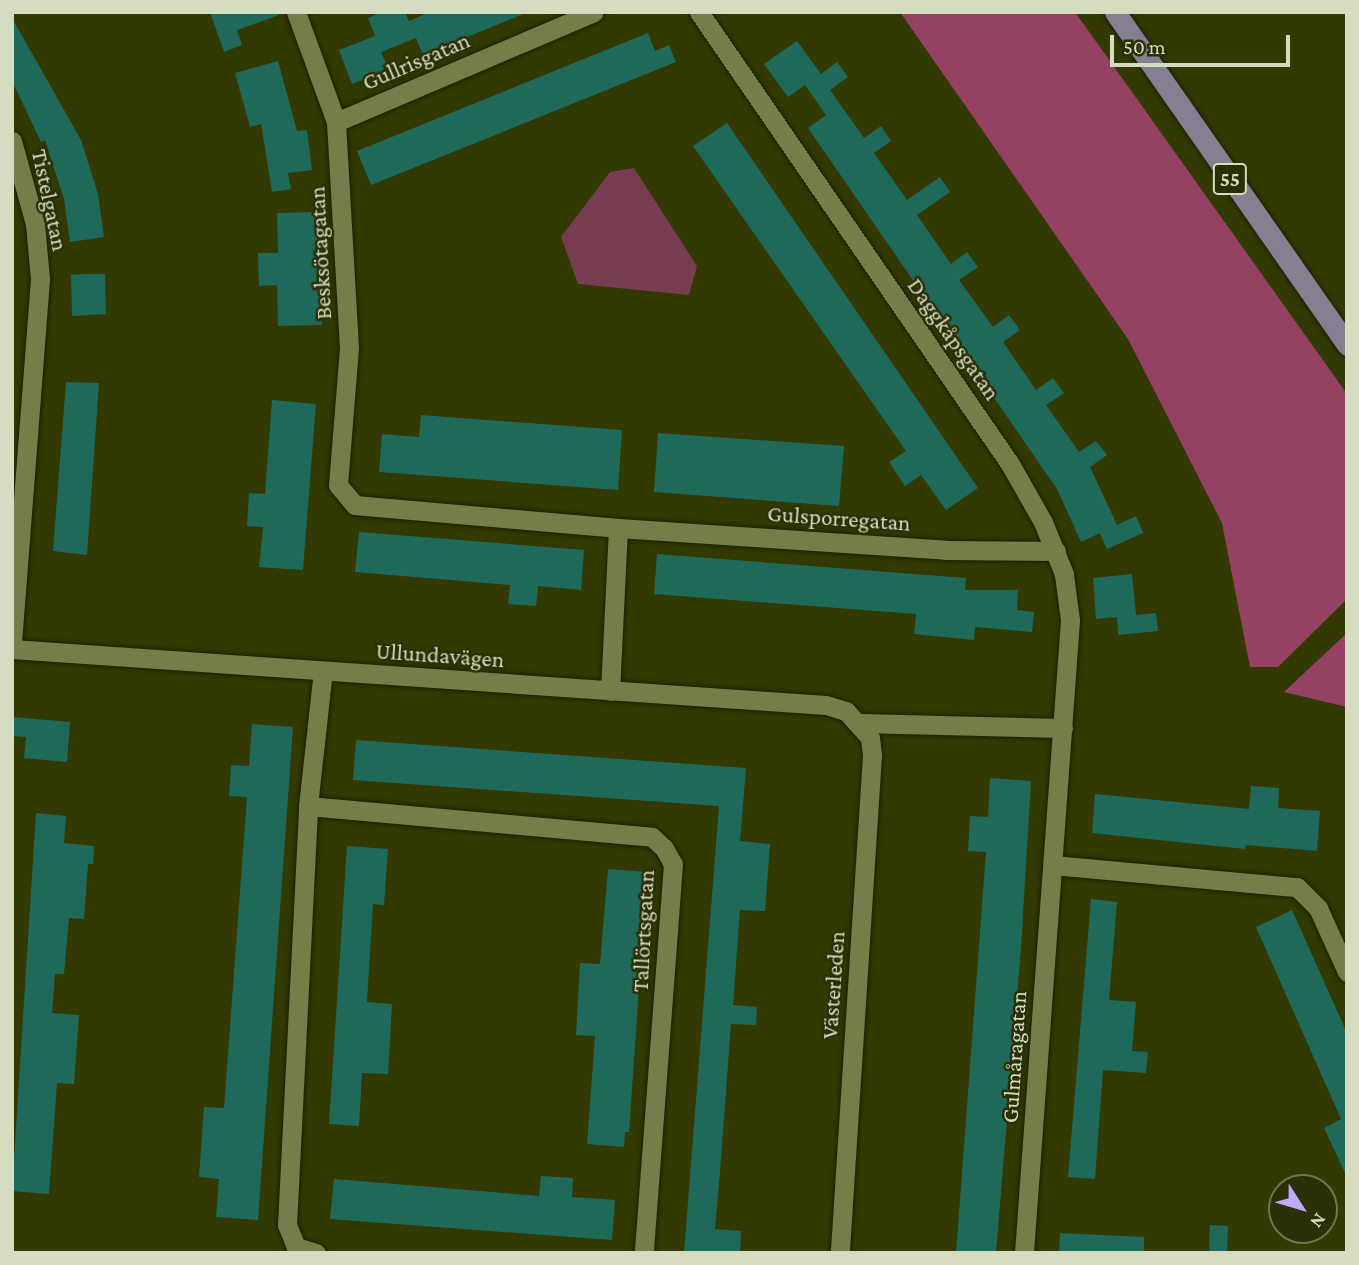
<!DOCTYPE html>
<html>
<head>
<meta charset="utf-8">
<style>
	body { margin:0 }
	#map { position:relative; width:1359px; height:1265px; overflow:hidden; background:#333a01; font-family:"Crimson Pro",serif }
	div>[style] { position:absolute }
	.green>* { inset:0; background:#753c52 }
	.forest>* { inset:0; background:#954163 }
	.building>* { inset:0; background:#1f695a }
	.roads { filter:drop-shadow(0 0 2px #1c1f04) drop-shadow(0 0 2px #1c1f04) }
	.minor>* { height:19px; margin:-9.5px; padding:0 9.5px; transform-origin:9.5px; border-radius:9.5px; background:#757e49 }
	.primary>* { height:21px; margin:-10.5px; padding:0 10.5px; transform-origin:10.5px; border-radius:10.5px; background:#867f91 }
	span { translate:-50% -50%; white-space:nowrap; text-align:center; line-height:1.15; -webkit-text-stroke:5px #2a2f06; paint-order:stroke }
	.shield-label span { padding:2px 5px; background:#2a2f06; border:2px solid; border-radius:5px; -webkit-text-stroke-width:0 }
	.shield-label { font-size:21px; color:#d6dcc0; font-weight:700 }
	.street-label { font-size:23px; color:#d6dcc0 }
	.frame { position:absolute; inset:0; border:14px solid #d6dcc0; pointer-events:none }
	.north { position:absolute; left:1268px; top:1174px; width:70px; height:70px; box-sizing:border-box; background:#2a2f06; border:2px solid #6f7450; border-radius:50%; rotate:127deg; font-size:19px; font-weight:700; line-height:28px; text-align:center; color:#d6dcc0 }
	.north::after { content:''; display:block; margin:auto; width:24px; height:32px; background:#bea9f5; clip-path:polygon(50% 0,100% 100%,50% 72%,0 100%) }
	.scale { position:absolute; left:1110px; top:35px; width:180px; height:32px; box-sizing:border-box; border:4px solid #d6dcc0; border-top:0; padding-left:9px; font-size:21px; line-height:24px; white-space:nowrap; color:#d6dcc0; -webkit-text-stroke:5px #2a2f06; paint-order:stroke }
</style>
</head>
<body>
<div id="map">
	<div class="green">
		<div style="clip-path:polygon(634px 168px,697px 266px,689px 295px,578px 284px,561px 237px,610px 172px)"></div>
	</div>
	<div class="forest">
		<div style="clip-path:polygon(900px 12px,1075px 12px,1347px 394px,1347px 599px,1278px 667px,1250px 667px,1222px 523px,1128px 339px)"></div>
		<div style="clip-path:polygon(1347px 633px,1347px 707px,1284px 692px)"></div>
	</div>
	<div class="building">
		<div style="clip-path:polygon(210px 12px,278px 12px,279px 15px,237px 30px,242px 45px,224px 52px)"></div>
		<div style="clip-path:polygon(382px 12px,405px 12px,409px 21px,430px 12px,526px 13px,423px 55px,416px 38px,381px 52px,389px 70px,352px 84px,339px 50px,375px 36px,378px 43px,368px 18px)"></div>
		<div style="clip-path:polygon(12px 18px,81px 140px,98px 194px,104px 237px,70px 242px,64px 199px,45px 140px,41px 142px,12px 81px)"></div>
		<div style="clip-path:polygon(648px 33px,655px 51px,669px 45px,676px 62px,371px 185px,357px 151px)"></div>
		<div style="clip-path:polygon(797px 41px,821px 74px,837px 62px,848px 77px,830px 90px,864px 138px,881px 126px,891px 141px,874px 153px,907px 200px,940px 177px,950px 192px,917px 215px,951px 264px,967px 252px,978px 267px,959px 280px,993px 327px,1009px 315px,1020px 330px,1003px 342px,1036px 390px,1053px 378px,1064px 393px,1046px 405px,1079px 452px,1096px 441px,1107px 455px,1090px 467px,1117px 525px,1136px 516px,1143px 533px,1107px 549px,1100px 533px,1081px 542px,1057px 489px,808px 128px,826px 115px,805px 85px,788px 97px,764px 64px)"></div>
		<div style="clip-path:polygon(278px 61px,297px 131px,307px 130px,312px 170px,288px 173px,291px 189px,272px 192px,261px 124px,250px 127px,235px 73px)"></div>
		<div style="clip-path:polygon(727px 123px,978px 488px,946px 510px,921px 475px,905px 486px,889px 462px,906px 451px,693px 146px)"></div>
		<div style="clip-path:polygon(320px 212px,322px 325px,278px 326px,277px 285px,259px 286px,258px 253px,278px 253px,277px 213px)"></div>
		<div style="clip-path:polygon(85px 274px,105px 274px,106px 314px,72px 316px,71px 275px)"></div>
		<div style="clip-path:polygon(66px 382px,99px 383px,87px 555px,53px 551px)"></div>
		<div style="clip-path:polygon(272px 400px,316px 404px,303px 570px,259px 567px,263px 527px,247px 526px,249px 493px,265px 494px)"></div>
		<div style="clip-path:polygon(421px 415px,622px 430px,618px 490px,379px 472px,382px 434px,419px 437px)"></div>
		<div style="clip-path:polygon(658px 433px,844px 446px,839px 506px,654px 492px)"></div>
		<div style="clip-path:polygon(359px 532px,584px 550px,581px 590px,538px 586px,536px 606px,508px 604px,510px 585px,355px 572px)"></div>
		<div style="clip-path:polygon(657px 554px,966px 578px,965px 590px,1018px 590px,1017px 610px,1034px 612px,1032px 632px,975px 627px,974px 640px,914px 634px,916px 614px,654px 594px)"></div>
		<div style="clip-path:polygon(1132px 574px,1136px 615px,1156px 613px,1158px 631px,1118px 635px,1117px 617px,1096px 619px,1093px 578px)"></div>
		<div style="clip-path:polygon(12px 717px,70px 722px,67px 762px,24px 758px,26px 737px,12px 736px)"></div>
		<div style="clip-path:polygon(252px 724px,293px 727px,258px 1220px,216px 1217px,219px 1179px,199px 1177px,204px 1107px,224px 1108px,247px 797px,229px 796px,230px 780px,231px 765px,249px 766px)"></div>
		<div style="clip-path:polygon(356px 740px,746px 768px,740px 841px,770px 844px,765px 911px,740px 910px,733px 1005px,757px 1007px,756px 1025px,731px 1024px,720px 1172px,715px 1229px,741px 1231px,740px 1253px,684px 1253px,719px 806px,353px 780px)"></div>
		<div style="clip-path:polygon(990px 778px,1031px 781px,1021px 948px,996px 1253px,956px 1253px,986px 852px,968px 851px,970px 816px,988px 817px)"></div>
		<div style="clip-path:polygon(1251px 786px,1279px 788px,1278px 808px,1320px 811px,1317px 851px,1246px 845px,1245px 849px,1092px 833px,1095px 794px,1249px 809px)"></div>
		<div style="clip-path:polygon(36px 813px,66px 816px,64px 843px,94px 846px,93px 864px,88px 864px,84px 919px,69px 918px,64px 974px,55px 974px,52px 1013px,79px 1015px,74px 1084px,57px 1083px,49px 1194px,12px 1191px)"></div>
		<div style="clip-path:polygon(347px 846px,388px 849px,384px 905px,373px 904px,367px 1002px,392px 1004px,388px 1074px,362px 1073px,359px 1126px,329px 1124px)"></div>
		<div style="clip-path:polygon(608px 869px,647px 872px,629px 1132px,625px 1132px,624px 1147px,587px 1144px,595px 1036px,576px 1035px,580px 963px,600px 964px)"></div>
		<div style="clip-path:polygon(1091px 899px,1117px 902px,1109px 1000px,1136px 1002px,1132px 1051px,1148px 1052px,1146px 1073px,1103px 1070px,1095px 1179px,1068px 1177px)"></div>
		<div style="clip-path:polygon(1292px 910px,1347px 1033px,1347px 1177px,1324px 1128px,1341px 1119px,1256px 927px)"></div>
		<div style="clip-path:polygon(541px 1176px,573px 1178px,572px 1197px,615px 1200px,612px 1240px,330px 1219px,334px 1179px,539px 1196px)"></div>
		<div style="clip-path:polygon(1210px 1225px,1228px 1226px,1227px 1253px,1209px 1253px)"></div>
		<div style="clip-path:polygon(1060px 1233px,1144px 1237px,1144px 1253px,1059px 1253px)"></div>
	</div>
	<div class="roads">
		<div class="minor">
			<div style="left:296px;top:12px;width:117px;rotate:70deg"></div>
			<div style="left:336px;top:122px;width:226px;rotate:86.7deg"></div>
			<div style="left:349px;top:348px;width:137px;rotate:94.6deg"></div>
			<div style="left:338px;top:485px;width:26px;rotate:50deg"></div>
			<div style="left:355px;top:505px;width:264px;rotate:5deg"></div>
			<div style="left:618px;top:528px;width:163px;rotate:92.8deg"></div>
			<div style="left:699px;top:12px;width:549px;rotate:55.47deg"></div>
			<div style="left:1010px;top:464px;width:67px;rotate:60.4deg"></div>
			<div style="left:1043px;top:522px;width:56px;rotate:68deg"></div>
			<div style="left:1064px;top:574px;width:46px;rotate:82.6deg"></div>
			<div style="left:1070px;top:620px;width:635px;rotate:94.16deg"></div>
			<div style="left:336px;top:122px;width:280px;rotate:-23.1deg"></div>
			<div style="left:12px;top:141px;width:86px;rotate:74.5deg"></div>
			<div style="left:35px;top:224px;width:55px;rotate:84.8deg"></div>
			<div style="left:40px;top:279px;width:367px;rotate:94.4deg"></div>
			<div style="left:618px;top:528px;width:329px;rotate:3.8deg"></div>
			<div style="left:946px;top:550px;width:110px;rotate:0.5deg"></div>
			<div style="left:12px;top:649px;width:816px;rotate:3.94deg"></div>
			<div style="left:826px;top:705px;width:21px;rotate:17deg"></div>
			<div style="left:846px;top:711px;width:36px;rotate:48deg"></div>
			<div style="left:870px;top:738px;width:17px;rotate:83deg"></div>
			<div style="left:872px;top:755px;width:499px;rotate:93.7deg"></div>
			<div style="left:860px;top:723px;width:203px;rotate:1.4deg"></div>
			<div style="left:308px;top:806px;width:345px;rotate:5.1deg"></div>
			<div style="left:652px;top:837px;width:16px;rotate:43deg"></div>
			<div style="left:664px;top:848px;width:18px;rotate:61deg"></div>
			<div style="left:673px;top:864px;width:390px;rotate:94.3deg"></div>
			<div style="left:1053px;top:865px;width:245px;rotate:5.2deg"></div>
			<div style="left:1297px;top:887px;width:30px;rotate:45deg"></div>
			<div style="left:1318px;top:908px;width:70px;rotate:65.6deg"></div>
			<div style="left:316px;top:1253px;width:21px;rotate:-163deg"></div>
			<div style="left:296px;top:1247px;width:24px;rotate:-112deg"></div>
			<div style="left:287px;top:1225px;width:420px;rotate:-87.1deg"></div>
			<div style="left:308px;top:806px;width:136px;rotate:-83.7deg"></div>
		</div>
		<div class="primary">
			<div style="left:1115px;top:12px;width:406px;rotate:55.1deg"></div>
		</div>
	</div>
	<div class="shield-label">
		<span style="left:1230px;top:179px">55</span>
	</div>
	<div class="street-label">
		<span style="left:416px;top:61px;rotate:-23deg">Gullrisgatan</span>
		<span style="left:50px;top:200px;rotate:78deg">Tistelgatan</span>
		<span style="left:320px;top:253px;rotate:-93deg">Besksötagatan</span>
		<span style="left:954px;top:339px;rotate:55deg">Daggkåpsgatan</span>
		<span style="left:839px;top:518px;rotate:4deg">Gulsporregatan</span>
		<span style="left:440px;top:655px;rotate:4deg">Ullundavägen</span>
		<span style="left:643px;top:931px;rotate:-87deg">Tallörtsgatan</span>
		<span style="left:833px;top:985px;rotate:-86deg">Västerleden</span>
		<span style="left:1014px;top:1057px;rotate:-86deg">Gulmåragatan</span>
	</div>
	<div class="frame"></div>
	<div class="north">N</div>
	<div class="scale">50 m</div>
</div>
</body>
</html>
